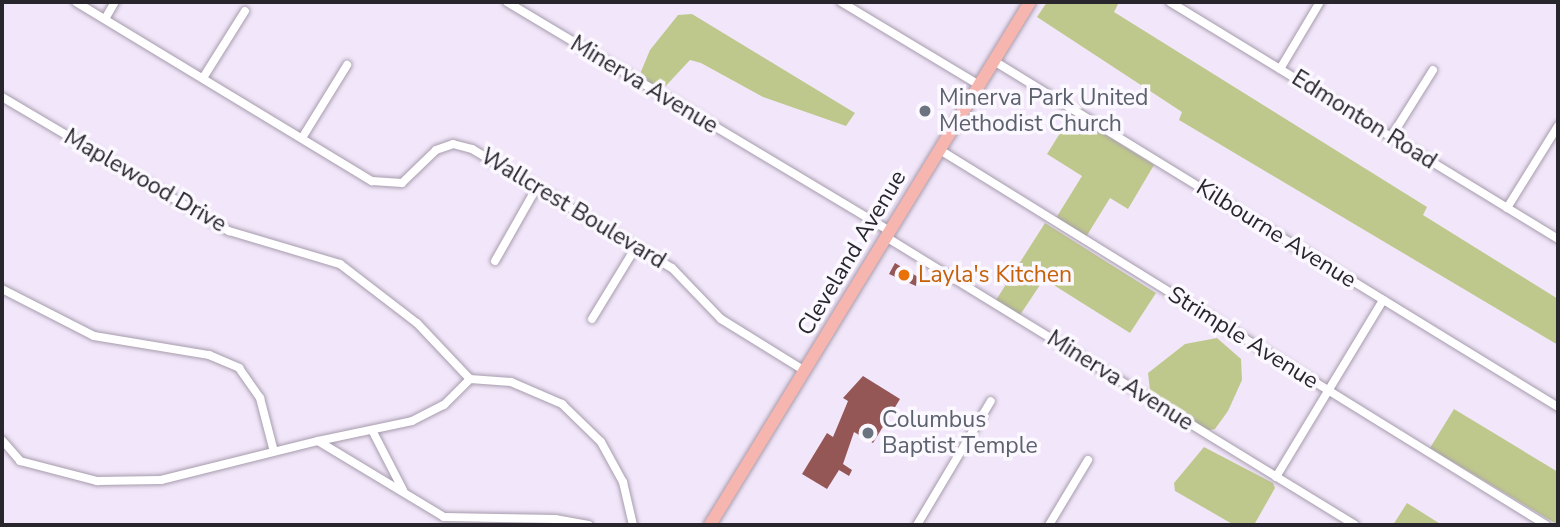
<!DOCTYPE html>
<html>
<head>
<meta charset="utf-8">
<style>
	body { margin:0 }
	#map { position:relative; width:1560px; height:527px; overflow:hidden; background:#f2e7fa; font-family:"Nunito Sans",sans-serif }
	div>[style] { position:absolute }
	.green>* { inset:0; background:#bfc88c }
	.building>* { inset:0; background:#955756 }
	.roads { filter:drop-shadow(0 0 2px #a69cad) drop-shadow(0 0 2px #a69cad) }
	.street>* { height:8px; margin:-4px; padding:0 4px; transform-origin:4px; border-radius:4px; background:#fff }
	.primary>* { height:12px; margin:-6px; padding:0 6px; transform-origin:6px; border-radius:6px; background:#f7b5af }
	.dots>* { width:19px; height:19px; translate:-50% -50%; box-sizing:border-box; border:4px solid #fcf8ff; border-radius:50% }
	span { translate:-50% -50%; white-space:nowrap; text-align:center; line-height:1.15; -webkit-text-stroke:7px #fcf8ff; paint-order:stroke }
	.street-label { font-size:23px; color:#29252c }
	.worship-label { font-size:23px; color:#5b616d }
	.left { translate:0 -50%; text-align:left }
	.food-label { font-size:23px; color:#c56008 }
	.frame { position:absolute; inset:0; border:4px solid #29252c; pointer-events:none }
</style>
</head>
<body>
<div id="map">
	<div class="green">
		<div style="clip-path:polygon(1047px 2px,1119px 2px,1114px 12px,1427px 207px,1423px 215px,1558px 299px,1558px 345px,1179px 120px,1182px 112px,1037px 17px)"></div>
		<div style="clip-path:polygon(692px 14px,855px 113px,846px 126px,763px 97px,701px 63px,690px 60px,662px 90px,646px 84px,640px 74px,650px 50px,678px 15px)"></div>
		<div style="clip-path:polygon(1072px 114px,1154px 165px,1128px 209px,1110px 198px,1086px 237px,1056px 218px,1082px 176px,1047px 154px)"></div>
		<div style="clip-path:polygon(1045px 223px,1156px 293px,1130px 333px,1044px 279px,1020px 315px,996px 300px)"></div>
		<div style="clip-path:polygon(1217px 338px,1241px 359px,1242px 380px,1228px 411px,1215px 429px,1207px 431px,1162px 403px,1150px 390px,1148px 373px,1185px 344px)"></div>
		<div style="clip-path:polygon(1454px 409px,1558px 472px,1558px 525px,1430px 448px)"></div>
		<div style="clip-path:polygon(1204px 447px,1273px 483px,1275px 488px,1254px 525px,1234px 525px,1175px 491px,1174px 483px)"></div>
		<div style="clip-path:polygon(1407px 503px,1442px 525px,1393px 525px)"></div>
	</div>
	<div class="building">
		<div style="clip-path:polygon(895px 263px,918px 277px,916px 286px,889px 274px)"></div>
		<div style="clip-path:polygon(863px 376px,900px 399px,873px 443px,854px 432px,843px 464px,852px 470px,849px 476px,839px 470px,827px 489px,802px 474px,827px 433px,833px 437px,848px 401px,843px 398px)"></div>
	</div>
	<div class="roads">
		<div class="street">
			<div style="left:76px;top:2px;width:346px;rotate:31.2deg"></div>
			<div style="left:372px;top:181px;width:30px;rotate:4deg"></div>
			<div style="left:402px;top:183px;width:47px;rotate:-44.1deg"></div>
			<div style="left:436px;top:150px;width:18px;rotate:-19deg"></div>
			<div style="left:453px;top:144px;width:20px;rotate:15deg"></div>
			<div style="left:472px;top:149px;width:233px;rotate:30.8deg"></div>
			<div style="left:672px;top:268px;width:71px;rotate:46.1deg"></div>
			<div style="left:721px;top:319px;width:99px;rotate:31.8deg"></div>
			<div style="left:507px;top:2px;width:445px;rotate:30.9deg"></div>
			<div style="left:841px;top:2px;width:161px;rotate:31deg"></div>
			<div style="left:1170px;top:2px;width:455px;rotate:31.4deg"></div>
			<div style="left:105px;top:19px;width:20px;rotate:-60deg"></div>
			<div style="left:994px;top:61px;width:662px;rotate:31.53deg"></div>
			<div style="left:1280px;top:69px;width:78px;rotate:-59.2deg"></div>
			<div style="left:203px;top:78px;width:79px;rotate:-57.9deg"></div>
			<div style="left:2px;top:97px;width:264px;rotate:30.6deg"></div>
			<div style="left:229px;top:231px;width:116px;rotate:16.6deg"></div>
			<div style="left:340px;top:264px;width:97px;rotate:37.5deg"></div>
			<div style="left:417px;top:323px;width:77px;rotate:46.6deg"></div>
			<div style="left:470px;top:379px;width:41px;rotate:4.2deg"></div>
			<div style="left:511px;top:382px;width:56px;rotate:23.3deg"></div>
			<div style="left:562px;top:404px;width:54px;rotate:44.3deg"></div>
			<div style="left:601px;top:442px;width:46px;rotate:61.2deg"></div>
			<div style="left:623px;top:482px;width:44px;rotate:76.9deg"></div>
			<div style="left:1391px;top:137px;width:79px;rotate:-57.9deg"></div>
			<div style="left:302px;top:138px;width:86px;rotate:-58.3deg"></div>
			<div style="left:940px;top:150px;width:713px;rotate:31.75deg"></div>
			<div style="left:1507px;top:208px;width:97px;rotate:-58.1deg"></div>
			<div style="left:886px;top:237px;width:550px;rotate:31.55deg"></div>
			<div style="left:495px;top:261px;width:85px;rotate:-60.4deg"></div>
			<div style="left:2px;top:289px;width:103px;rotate:27.1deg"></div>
			<div style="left:94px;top:336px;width:117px;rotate:9.4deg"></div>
			<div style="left:209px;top:355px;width:33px;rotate:23deg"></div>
			<div style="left:239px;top:368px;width:37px;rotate:55deg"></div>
			<div style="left:260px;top:398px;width:52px;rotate:75.4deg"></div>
			<div style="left:592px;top:319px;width:84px;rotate:-58.6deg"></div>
			<div style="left:372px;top:430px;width:68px;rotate:62.7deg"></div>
			<div style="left:2px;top:440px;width:28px;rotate:49deg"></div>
			<div style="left:20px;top:461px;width:80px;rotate:14.6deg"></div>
			<div style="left:97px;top:481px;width:64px;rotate:-0.9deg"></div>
			<div style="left:161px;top:480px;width:162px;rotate:-14deg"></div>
			<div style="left:318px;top:441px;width:147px;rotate:31.1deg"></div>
			<div style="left:444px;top:517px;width:111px;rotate:1deg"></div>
			<div style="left:555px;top:519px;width:34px;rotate:10deg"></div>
			<div style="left:318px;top:441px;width:96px;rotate:-12deg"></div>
			<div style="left:412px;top:421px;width:36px;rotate:-27deg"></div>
			<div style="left:444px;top:405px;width:37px;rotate:-45deg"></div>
			<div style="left:1276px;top:477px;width:207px;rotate:-58.8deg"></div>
			<div style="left:917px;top:525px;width:144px;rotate:-59.2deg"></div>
			<div style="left:1049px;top:525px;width:76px;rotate:-59deg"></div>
		</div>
		<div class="primary">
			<div style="left:710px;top:525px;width:613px;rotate:-58.54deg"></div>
		</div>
	</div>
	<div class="dots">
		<div style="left:925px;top:111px;background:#6b7280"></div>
		<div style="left:904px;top:275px;background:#e8710a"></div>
		<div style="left:868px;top:433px;background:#6b7280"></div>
	</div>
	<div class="street-label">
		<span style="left:644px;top:85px;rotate:31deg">Minerva Avenue</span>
		<span style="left:1364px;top:120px;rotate:32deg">Edmonton Road</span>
		<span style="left:145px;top:181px;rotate:30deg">Maplewood Drive</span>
		<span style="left:573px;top:209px;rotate:31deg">Wallcrest Boulevard</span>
		<span style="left:1276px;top:234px;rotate:32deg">Kilbourne Avenue</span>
		<span style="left:852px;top:253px;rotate:-59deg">Cleveland Avenue</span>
		<span style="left:1243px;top:338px;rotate:32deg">Strimple Avenue</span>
		<span style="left:1120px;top:381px;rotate:32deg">Minerva Avenue</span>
	</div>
	<div class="worship-label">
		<span class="left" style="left:939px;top:111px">Minerva Park United<br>Methodist Church</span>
		<span class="left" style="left:882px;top:433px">Columbus<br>Baptist Temple</span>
	</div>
	<div class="food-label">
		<span class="left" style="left:918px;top:275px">Layla's Kitchen</span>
	</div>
	<div class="frame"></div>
</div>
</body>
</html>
